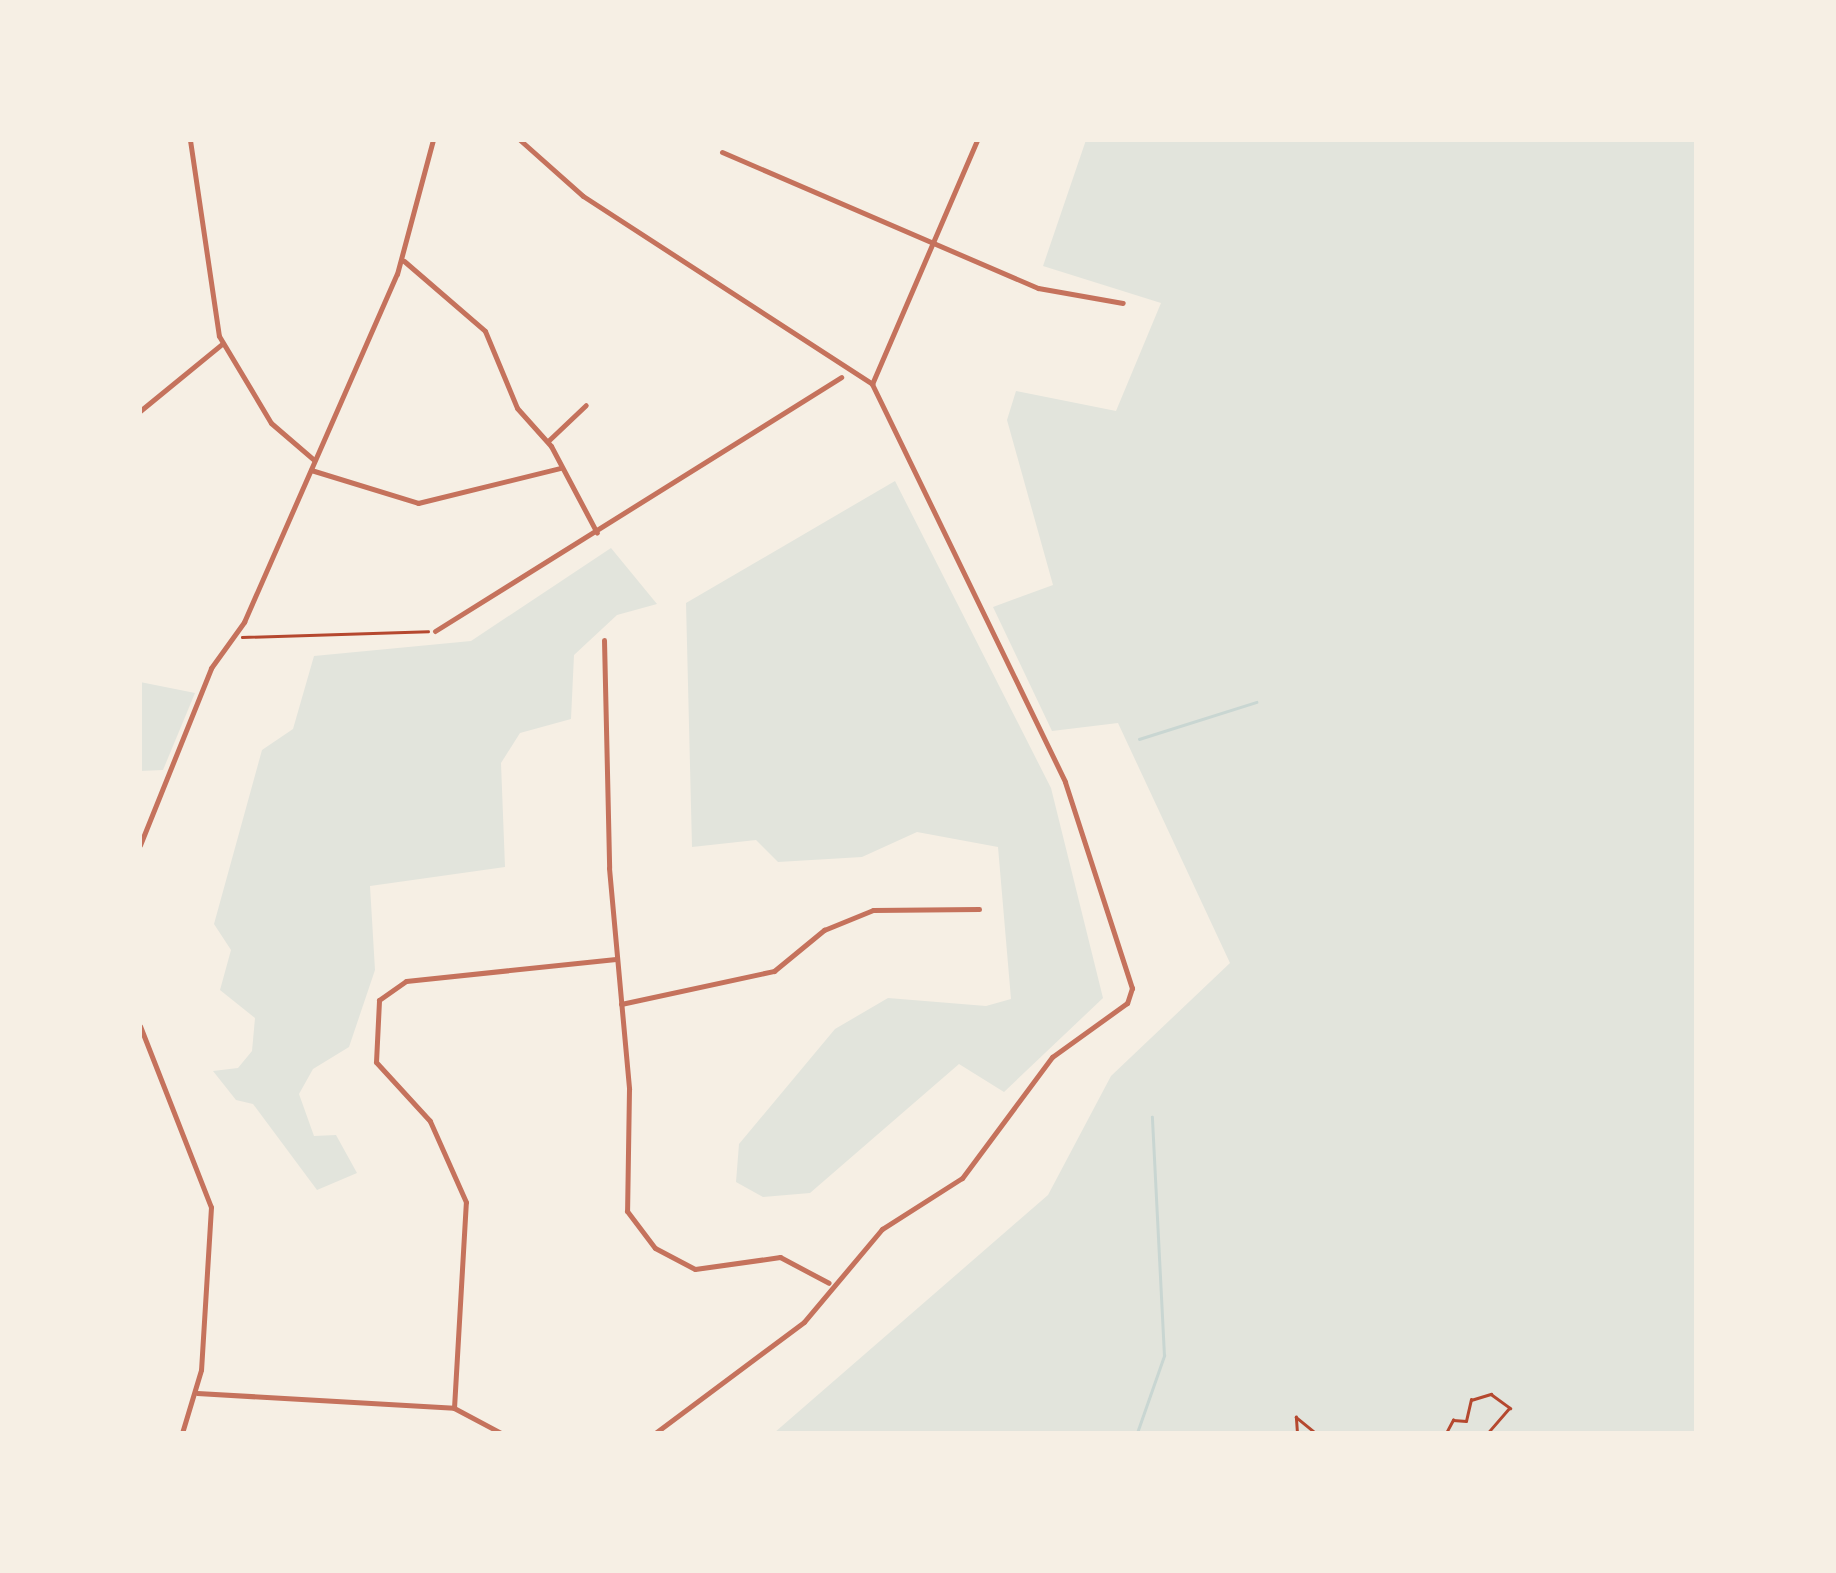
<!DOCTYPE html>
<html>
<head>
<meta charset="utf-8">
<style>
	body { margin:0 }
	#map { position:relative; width:1836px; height:1573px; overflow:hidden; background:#f6efe4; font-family:Bitter,serif }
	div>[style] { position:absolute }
	.green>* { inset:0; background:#e2e4dc }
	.stream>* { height:2.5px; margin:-1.25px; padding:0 1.25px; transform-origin:1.25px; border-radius:1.25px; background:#c9d6d2 }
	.path>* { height:2.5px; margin:-1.25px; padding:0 1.25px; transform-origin:1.25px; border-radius:1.25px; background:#b5482f }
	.minor>* { height:5px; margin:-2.5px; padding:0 2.5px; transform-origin:2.5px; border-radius:2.5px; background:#c5725c }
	span { translate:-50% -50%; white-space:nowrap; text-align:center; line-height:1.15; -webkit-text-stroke:10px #f6efe4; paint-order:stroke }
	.frame { position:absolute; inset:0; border:142px solid #f6efe4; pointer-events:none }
</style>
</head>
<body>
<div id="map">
	<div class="green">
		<div style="clip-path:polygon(1086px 140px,1696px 140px,1696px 1433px,774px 1433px,1048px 1195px,1111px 1076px,1230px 963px,1118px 723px,1052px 731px,993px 607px,1053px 585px,1007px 420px,1016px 391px,1116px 411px,1161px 303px,1043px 266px)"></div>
		<div style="clip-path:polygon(895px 481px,1051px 788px,1103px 998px,1004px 1092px,959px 1064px,810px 1193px,763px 1197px,736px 1182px,739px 1144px,835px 1029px,888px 998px,986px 1006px,1011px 999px,998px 847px,917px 832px,862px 857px,778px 862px,756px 840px,692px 847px,686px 603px)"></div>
		<div style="clip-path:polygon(611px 548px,657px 604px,617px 615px,574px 655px,571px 719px,520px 733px,501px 763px,505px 867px,370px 886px,375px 970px,349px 1047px,313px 1069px,299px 1094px,314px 1136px,336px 1135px,357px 1173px,317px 1190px,253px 1104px,236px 1100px,213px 1071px,238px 1068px,252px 1051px,255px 1018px,220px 990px,231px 950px,214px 924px,262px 750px,293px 729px,314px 656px,471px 641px)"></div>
		<div style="clip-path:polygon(140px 682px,195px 693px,163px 770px,140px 771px)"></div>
	</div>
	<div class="stream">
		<div style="left:1139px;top:739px;width:123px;rotate:-17.5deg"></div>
		<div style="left:1137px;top:1433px;width:82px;rotate:-70.7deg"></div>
		<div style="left:1164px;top:1356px;width:239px;rotate:-92.9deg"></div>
	</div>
	<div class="path">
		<div style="left:242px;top:637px;width:186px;rotate:-1.8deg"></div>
		<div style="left:1297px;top:1433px;width:16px;rotate:-94deg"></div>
		<div style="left:1296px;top:1417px;width:26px;rotate:39deg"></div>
		<div style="left:1446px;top:1433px;width:15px;rotate:-62deg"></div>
		<div style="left:1453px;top:1420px;width:13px;rotate:4deg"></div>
		<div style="left:1466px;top:1421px;width:22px;rotate:-77deg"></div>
		<div style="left:1471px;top:1400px;width:21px;rotate:-17deg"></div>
		<div style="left:1491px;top:1394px;width:24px;rotate:36deg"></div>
		<div style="left:1510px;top:1408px;width:33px;rotate:131deg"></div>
		<div style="left:1473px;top:1433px;width:13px"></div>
	</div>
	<div class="minor">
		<div style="left:190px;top:140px;width:198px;rotate:81.6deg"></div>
		<div style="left:219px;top:336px;width:101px;rotate:59.1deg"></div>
		<div style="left:271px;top:423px;width:57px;rotate:40.7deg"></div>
		<div style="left:520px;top:140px;width:84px;rotate:41.6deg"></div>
		<div style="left:583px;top:196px;width:345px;rotate:33deg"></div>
		<div style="left:872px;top:384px;width:442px;rotate:64.1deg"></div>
		<div style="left:1065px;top:782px;width:217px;rotate:72deg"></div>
		<div style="left:1132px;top:988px;width:16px;rotate:108deg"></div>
		<div style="left:1127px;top:1003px;width:92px;rotate:144.2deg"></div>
		<div style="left:1052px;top:1057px;width:151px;rotate:126.6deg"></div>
		<div style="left:962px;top:1178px;width:95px;rotate:147.5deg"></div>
		<div style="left:882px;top:1229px;width:121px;rotate:130deg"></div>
		<div style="left:804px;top:1322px;width:186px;rotate:143.3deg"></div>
		<div style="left:722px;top:152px;width:344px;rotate:23.3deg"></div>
		<div style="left:1038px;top:288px;width:86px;rotate:10deg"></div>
		<div style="left:404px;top:261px;width:107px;rotate:40.8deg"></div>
		<div style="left:485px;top:331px;width:83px;rotate:67.4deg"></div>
		<div style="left:517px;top:408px;width:51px;rotate:48.2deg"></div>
		<div style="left:551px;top:446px;width:98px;rotate:62.1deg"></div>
		<div style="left:872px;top:384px;width:266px;rotate:-66.7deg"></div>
		<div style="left:140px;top:411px;width:106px;rotate:-39.3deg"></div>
		<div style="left:548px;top:441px;width:52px;rotate:-43.5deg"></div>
		<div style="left:311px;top:470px;width:112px;rotate:17.1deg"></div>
		<div style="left:418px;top:503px;width:147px;rotate:-13.8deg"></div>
		<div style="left:435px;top:631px;width:479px;rotate:-32deg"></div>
		<div style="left:604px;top:640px;width:228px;rotate:88.7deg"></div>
		<div style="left:609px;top:868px;width:222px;rotate:84.8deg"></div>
		<div style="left:629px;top:1089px;width:122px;rotate:90.9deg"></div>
		<div style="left:627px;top:1211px;width:46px;rotate:52.9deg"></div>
		<div style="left:655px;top:1248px;width:45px;rotate:27.7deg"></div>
		<div style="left:695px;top:1269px;width:86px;rotate:-8deg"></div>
		<div style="left:780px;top:1257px;width:55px;rotate:28deg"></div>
		<div style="left:140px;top:845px;width:191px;rotate:-68.1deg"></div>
		<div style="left:211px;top:668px;width:57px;rotate:-54.3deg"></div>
		<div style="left:244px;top:622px;width:380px;rotate:-66.3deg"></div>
		<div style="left:397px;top:274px;width:139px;rotate:-75deg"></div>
		<div style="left:621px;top:1004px;width:157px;rotate:-12.2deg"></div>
		<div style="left:774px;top:971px;width:65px;rotate:-39.4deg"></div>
		<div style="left:824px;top:930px;width:53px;rotate:-22.2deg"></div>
		<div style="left:873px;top:910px;width:106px;rotate:-0.5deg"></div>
		<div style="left:140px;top:1026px;width:194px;rotate:68.6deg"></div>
		<div style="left:211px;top:1207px;width:163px;rotate:93.5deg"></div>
		<div style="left:201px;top:1370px;width:66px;rotate:106.8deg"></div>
		<div style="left:197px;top:1393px;width:257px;rotate:3.3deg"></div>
		<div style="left:454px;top:1408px;width:53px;rotate:28deg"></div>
		<div style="left:454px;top:1408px;width:206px;rotate:-86.7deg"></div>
		<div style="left:466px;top:1202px;width:89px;rotate:-114deg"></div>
		<div style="left:430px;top:1121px;width:80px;rotate:-132.5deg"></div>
		<div style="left:376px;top:1062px;width:62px;rotate:-87.2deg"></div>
		<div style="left:379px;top:1000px;width:33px;rotate:-35deg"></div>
		<div style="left:406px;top:981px;width:211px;rotate:-6deg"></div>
	</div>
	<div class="frame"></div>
</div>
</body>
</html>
